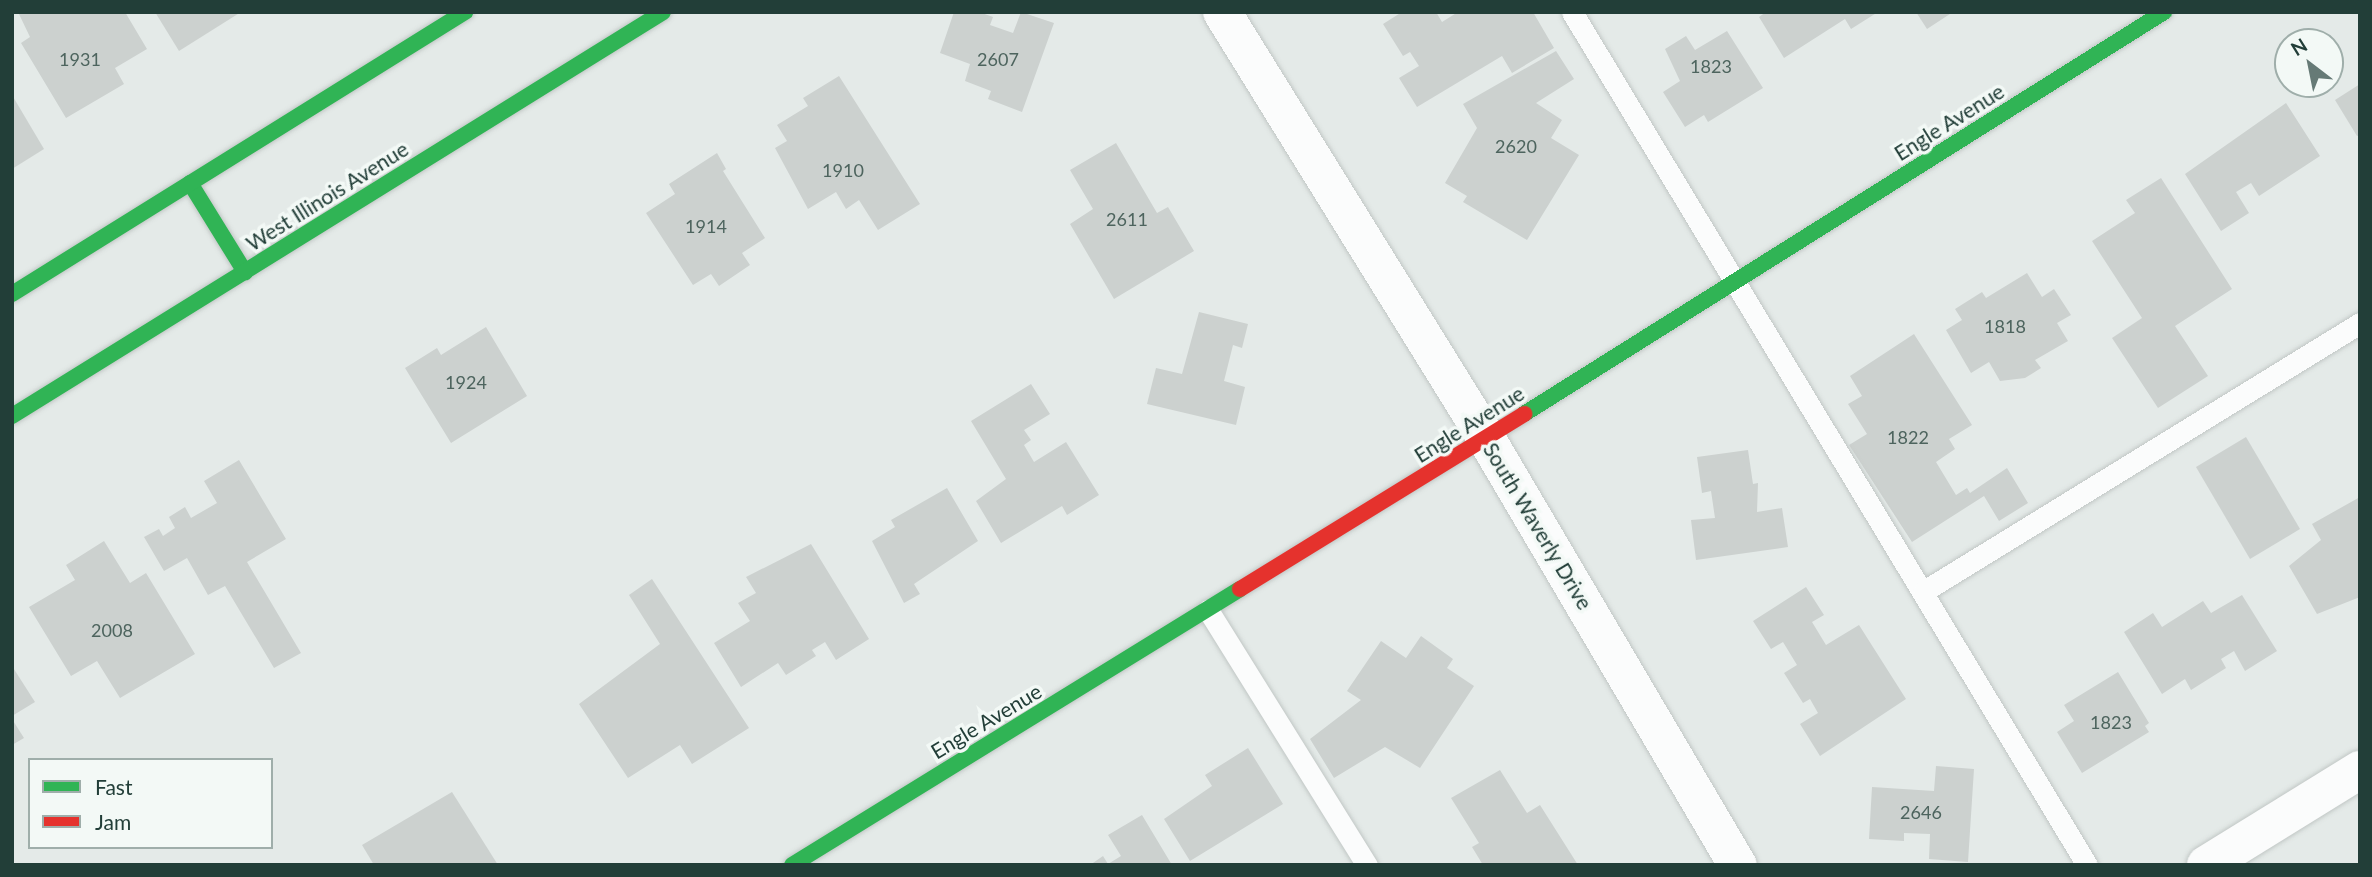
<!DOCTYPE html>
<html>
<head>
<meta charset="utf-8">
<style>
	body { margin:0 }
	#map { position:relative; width:2372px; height:877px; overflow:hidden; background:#e4eae8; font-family:Lato,sans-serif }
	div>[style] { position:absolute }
	.building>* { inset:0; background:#ccd1cf }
	.roads { filter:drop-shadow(0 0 2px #c1c7c5) drop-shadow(0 0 2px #c1c7c5) }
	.lane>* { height:21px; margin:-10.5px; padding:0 10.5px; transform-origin:10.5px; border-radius:10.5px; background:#fbfcfc }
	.street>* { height:38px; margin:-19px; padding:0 19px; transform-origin:19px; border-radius:19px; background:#fbfcfc }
	.fast>* { height:16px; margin:-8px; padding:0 8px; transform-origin:8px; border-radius:8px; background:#30b455 }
	.jam>* { height:16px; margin:-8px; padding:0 8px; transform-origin:8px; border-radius:8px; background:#e5322d }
	span { translate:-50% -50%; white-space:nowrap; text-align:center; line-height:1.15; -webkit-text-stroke:7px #f3f9f6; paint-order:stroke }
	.number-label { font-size:18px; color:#4d645e }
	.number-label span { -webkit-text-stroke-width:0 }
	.street-label { font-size:21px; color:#223e38 }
	.frame { position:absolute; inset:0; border:14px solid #223e38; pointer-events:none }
	.legend { position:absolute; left:28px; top:758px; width:245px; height:91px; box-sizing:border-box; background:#f3f9f6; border:2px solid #9faeaa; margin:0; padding:9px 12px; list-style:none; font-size:21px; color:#223e38 }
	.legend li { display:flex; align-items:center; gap:14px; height:35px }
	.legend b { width:35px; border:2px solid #9faeaa }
	.north { position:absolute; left:2274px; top:28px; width:70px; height:70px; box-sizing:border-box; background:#f3f9f6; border:2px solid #9faeaa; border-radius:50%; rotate:328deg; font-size:19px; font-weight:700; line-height:28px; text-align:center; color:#223e38 }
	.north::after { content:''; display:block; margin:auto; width:24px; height:32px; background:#667a76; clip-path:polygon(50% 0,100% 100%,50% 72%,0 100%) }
</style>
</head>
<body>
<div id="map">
	<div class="building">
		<div style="clip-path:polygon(18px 12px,125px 12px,147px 49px,115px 68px,124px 84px,66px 118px,21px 43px,30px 37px)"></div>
		<div style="clip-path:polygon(155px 12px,241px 12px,179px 51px)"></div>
		<div style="clip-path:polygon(954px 12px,979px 12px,993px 17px,990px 25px,1013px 33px,1021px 12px,1054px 23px,1022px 112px,988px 99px,991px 91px,965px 81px,970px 64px,940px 53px)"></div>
		<div style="clip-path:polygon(1402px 12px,1436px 12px,1442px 22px,1458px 12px,1533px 12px,1554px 48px,1512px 73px,1502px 56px,1417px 107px,1399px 78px,1419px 66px,1410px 52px,1403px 56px,1383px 24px)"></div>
		<div style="clip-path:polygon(1766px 12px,1878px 12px,1851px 29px,1845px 19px,1784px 58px,1759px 17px)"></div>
		<div style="clip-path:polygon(1916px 12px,1953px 12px,1927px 29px)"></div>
		<div style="clip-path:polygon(1727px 31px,1763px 88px,1708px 122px,1704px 115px,1685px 127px,1663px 92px,1680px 81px,1665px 49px,1686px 36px,1695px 50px)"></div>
		<div style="clip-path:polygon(1556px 51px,1574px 79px,1536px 103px,1562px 120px,1551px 138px,1579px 155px,1527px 240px,1463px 202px,1467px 196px,1445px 183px,1477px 128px,1463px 104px)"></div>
		<div style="clip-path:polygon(839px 76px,920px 204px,878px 230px,859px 200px,846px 209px,836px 192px,808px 209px,775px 148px,787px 141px,777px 125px,808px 106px,803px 98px)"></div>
		<div style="clip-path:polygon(2360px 84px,2360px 135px,2357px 136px,2335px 100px)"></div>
		<div style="clip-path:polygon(12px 95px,44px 149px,12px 169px)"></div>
		<div style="clip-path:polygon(2286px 103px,2320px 156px,2259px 196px,2251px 183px,2236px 192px,2249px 213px,2221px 231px,2185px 174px)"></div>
		<div style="clip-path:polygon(1116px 143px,1157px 213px,1168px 207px,1194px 251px,1114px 299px,1070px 224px,1093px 209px,1070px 170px)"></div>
		<div style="clip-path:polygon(717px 153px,726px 169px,723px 171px,765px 238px,742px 253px,750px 265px,719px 286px,711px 274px,693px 285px,646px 213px,675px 194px,669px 184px)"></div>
		<div style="clip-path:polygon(2161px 178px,2232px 289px,2175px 326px,2208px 376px,2158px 408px,2112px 338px,2142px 318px,2092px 241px,2135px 213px,2126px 200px)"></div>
		<div style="clip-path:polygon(2027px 273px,2042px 297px,2054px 289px,2071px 315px,2057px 323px,2068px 341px,2035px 360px,2041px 368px,2025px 378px,2000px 381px,1989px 362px,1971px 373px,1946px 330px,1962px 320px,1955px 309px,1982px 292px,1986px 298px)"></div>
		<div style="clip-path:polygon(1199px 312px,1248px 324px,1242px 348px,1233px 345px,1224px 381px,1245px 387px,1236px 425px,1147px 404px,1156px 368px,1182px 374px)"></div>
		<div style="clip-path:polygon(486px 327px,527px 396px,451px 443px,405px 368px,437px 348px,441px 355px)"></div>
		<div style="clip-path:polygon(1914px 334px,1972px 425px,1949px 439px,1955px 449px,1936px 462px,1956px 495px,1967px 488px,1970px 493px,2007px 468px,2028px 503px,1999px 521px,1984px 496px,1912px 542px,1849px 445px,1867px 434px,1848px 404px,1862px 396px,1850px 376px)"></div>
		<div style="clip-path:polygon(1031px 384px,1050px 414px,1024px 430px,1031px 440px,1024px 445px,1034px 462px,1066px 442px,1099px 495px,1067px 515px,1062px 506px,1001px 543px,976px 501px,1006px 479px,971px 421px)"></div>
		<div style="clip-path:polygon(2246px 437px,2300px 529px,2250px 559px,2196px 467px)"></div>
		<div style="clip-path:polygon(1748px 450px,1753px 484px,1758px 483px,1757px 512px,1782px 508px,1788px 547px,1696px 560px,1691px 520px,1715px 518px,1711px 491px,1702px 493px,1697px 457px)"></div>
		<div style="clip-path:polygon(239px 460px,286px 539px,247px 562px,301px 653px,274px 668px,225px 586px,208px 595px,187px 558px,164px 571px,144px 537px,159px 529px,163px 536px,175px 528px,169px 517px,185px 507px,191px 518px,217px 503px,204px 481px)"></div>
		<div style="clip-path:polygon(947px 488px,978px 541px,914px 584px,920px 594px,904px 603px,872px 541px,895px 527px,891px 520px)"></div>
		<div style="clip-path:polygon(2360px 497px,2360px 597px,2317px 614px,2289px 566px,2321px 540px,2312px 524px)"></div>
		<div style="clip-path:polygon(104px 541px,130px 583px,146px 573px,195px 654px,120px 698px,97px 661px,71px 676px,29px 607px,75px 580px,66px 565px)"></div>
		<div style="clip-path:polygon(811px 544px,869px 639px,836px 660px,825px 642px,812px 650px,816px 656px,786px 675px,778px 663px,741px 687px,714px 643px,750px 621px,738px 603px,756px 593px,746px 577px)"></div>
		<div style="clip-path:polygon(652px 579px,749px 728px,692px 764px,680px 745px,628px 778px,579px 704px,660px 644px,629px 595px)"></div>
		<div style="clip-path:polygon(1806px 587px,1824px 615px,1812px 622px,1826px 645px,1859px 625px,1906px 699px,1820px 756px,1800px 724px,1818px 713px,1810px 699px,1803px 703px,1784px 673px,1797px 665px,1783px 642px,1771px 649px,1753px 621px)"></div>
		<div style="clip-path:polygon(2242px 595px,2277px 651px,2245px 671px,2234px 651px,2221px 659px,2226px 668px,2191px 690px,2185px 679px,2162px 694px,2124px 632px,2153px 613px,2162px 627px,2203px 601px,2211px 613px)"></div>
		<div style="clip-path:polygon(1421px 636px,1453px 659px,1447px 668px,1474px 686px,1420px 768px,1385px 747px,1334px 778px,1310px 739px,1361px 700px,1347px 691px,1381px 641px,1406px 658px)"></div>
		<div style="clip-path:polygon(12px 666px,35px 702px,12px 716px)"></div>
		<div style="clip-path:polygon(2118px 672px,2149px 723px,2145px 726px,2149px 732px,2082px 773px,2057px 732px,2074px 721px,2064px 705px)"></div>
		<div style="clip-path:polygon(12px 719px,24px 738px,12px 745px)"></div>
		<div style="clip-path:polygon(1248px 748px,1283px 804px,1190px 861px,1164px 819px,1212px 786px,1205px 775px)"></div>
		<div style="clip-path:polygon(1936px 766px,1974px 769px,1968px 862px,1929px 859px,1930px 834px,1904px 833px,1904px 841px,1869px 839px,1872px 787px,1934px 791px)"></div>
		<div style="clip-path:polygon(1500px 770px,1527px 813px,1540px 805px,1578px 865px,1483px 865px,1472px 847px,1479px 843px,1451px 798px)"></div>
		<div style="clip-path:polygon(452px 792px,498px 865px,374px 865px,362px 845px)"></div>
		<div style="clip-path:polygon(1142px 815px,1172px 865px,1090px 865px,1103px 856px,1108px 864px,1121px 856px,1108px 835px)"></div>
	</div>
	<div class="roads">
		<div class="lane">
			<div style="left:1572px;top:12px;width:996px;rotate:58.88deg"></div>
			<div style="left:1924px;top:591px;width:512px;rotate:-31.58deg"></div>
			<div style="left:1208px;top:610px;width:301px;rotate:58.1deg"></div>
		</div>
		<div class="street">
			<div style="left:1222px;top:12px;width:501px;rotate:58.21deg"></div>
			<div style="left:1486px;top:438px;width:496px;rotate:59.5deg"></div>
			<div style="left:2206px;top:865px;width:181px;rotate:-31.7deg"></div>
		</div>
		<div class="fast">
			<div style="left:190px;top:183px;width:105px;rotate:58.3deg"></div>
			<div style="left:12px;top:294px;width:534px;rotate:-31.9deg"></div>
			<div style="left:1524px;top:414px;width:756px;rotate:-32.13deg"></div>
			<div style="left:12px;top:416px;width:766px;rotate:-31.82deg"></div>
			<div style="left:792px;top:865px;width:526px;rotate:-31.64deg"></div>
		</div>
		<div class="jam">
			<div style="left:1240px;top:589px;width:334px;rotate:-31.6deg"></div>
		</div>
	</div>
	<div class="number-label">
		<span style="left:80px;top:59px">1931</span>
		<span style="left:998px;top:59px">2607</span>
		<span style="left:1711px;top:66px">1823</span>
		<span style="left:1516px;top:146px">2620</span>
		<span style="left:843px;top:170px">1910</span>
		<span style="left:1127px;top:219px">2611</span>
		<span style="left:706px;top:226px">1914</span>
		<span style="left:2005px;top:326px">1818</span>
		<span style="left:466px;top:382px">1924</span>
		<span style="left:1908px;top:437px">1822</span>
		<span style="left:112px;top:630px">2008</span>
		<span style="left:2111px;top:722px">1823</span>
		<span style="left:1921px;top:812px">2646</span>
	</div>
	<div class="street-label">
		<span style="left:1949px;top:122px;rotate:-32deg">Engle Avenue</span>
		<span style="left:327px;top:196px;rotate:-32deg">West Illinois Avenue</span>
		<span style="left:1469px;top:424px;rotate:-32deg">Engle Avenue</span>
		<span style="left:1538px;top:526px;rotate:59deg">South Waverly Drive</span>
		<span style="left:986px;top:721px;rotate:-31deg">Engle Avenue</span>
	</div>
	<div class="frame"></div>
	<ul class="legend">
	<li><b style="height:9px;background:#30b455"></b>Fast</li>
	<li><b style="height:9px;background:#e5322d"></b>Jam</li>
	</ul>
	<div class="north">N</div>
</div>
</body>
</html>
